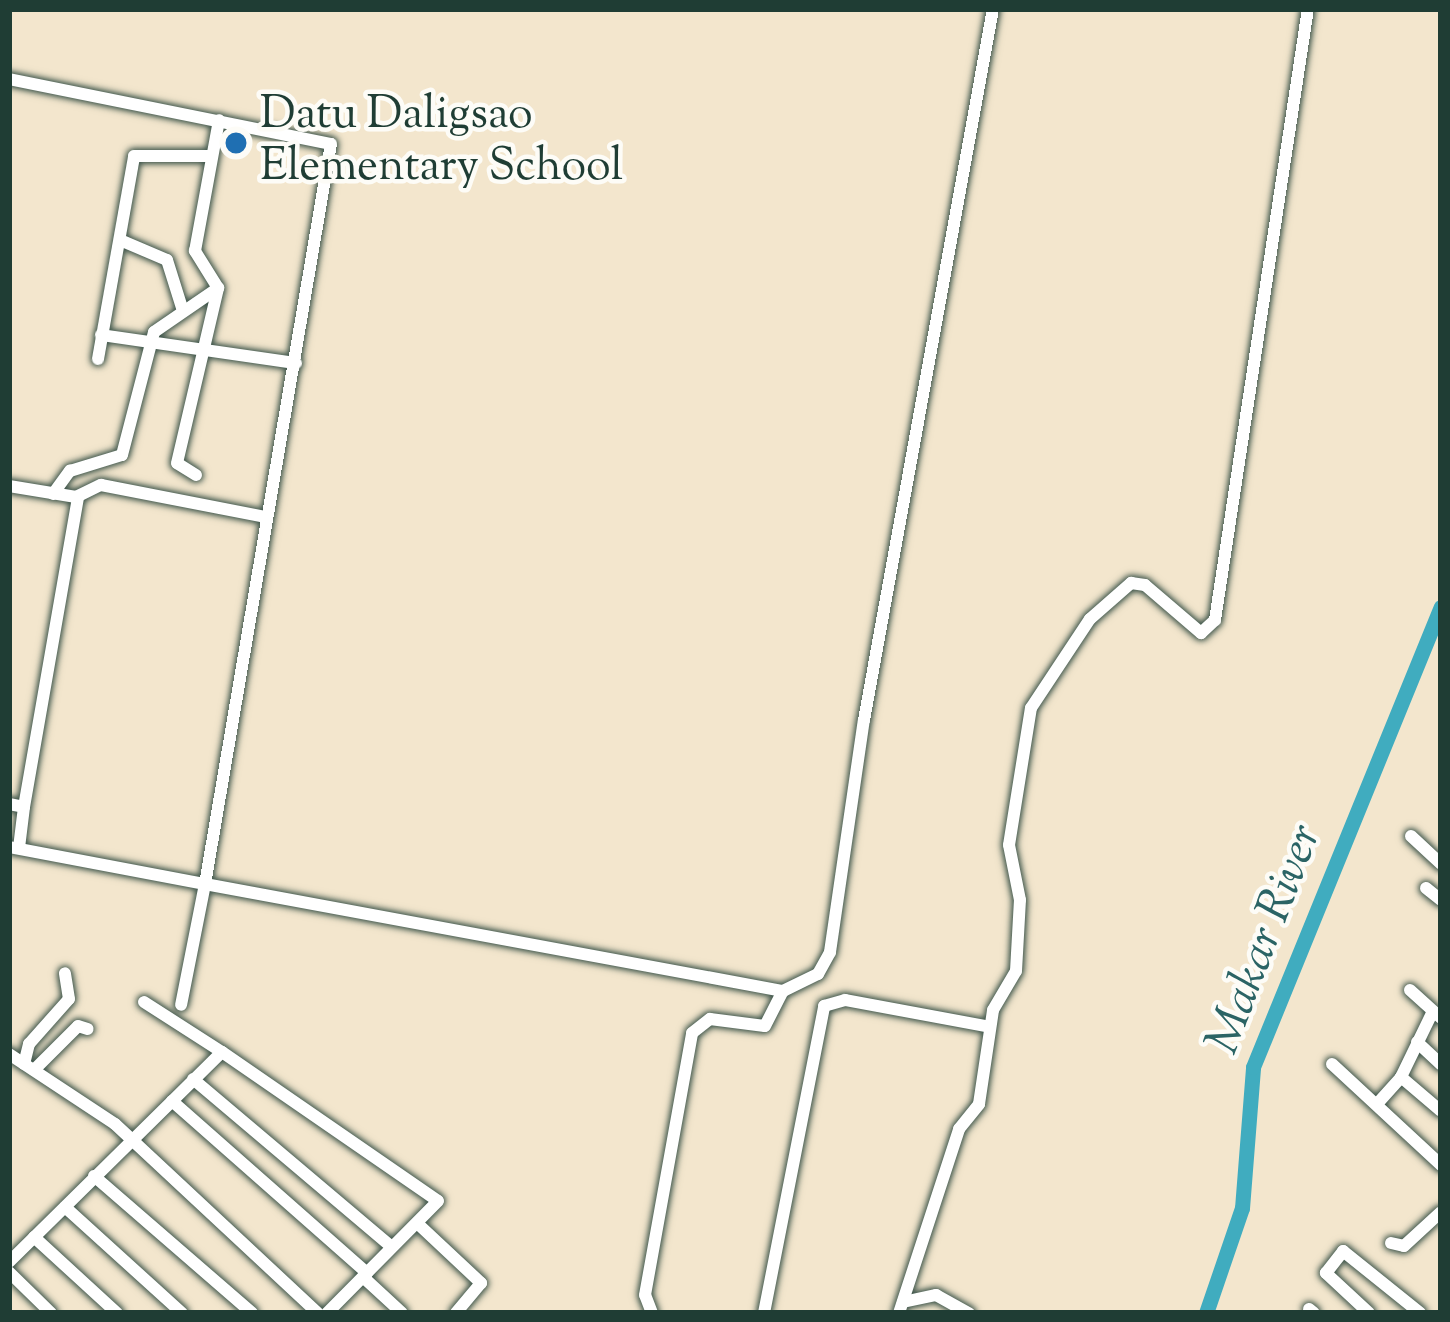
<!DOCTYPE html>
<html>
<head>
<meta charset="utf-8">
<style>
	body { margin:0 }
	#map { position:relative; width:1450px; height:1322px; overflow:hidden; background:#f3e6cd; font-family:"Sorts Mill Goudy",serif }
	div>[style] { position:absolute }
	.river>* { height:15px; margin:-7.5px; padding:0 7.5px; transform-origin:7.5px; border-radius:7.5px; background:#40acbf }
	.roads { filter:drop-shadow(0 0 3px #3f564b) drop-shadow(0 0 3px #3f564b) }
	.minor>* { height:12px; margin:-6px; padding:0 6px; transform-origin:6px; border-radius:6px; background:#fff }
	.dots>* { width:33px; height:33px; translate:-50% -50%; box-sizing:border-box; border:6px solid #fdfcf7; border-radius:50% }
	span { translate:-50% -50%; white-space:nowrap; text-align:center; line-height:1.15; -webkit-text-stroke:9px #fdfcf7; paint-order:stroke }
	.poi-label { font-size:45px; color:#1f3d34 }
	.left { translate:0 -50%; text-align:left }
	.water-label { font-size:48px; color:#2b6465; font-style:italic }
	.frame { position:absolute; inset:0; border:12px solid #1f3d34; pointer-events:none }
</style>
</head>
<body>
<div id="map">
	<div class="river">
		<div style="left:1206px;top:1313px;width:111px;rotate:-71.1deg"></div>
		<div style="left:1242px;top:1208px;width:141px;rotate:-85.5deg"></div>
		<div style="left:1253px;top:1067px;width:497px;rotate:-67.8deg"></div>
	</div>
	<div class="roads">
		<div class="minor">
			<div style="left:9px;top:79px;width:328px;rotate:11.4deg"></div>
			<div style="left:331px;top:144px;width:751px;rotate:99.66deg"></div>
			<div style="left:205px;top:884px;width:588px;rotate:10.49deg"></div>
			<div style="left:783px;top:991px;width:39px;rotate:-26deg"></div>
			<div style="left:818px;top:974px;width:25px;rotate:-61deg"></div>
			<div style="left:830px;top:952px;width:234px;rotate:-81.7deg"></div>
			<div style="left:864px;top:720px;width:723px;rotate:-79.72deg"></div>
			<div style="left:120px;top:240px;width:51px;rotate:23.1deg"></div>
			<div style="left:167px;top:260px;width:50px;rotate:72.6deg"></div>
			<div style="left:101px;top:335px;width:197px;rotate:8.2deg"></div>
			<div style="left:98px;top:359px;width:206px;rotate:-79.9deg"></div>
			<div style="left:134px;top:156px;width:78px"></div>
			<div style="left:196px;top:475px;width:22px;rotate:-148deg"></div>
			<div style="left:177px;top:463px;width:180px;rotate:-76.8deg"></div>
			<div style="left:218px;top:288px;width:44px;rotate:-121.9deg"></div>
			<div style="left:195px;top:251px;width:133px;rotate:-79.6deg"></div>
			<div style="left:9px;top:486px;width:68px;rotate:9.3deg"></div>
			<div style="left:76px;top:497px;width:28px;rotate:-26deg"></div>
			<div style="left:101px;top:485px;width:167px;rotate:11deg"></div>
			<div style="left:53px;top:494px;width:29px;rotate:-54deg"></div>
			<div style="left:70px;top:471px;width:54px;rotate:-17.1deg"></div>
			<div style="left:122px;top:455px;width:127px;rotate:-75.4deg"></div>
			<div style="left:154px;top:332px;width:78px;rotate:-34.5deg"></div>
			<div style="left:9px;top:804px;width:15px;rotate:11deg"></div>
			<div style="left:24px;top:807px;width:41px;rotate:97deg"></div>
			<div style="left:24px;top:807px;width:315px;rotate:-80.1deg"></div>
			<div style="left:1411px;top:836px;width:41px;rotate:43deg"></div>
			<div style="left:9px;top:847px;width:199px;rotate:10.7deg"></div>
			<div style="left:205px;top:884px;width:123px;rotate:101.2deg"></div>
			<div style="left:1426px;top:888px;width:19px;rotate:39deg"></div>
			<div style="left:1410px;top:990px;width:42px;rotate:42.1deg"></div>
			<div style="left:144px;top:1002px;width:93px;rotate:32.7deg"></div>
			<div style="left:1417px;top:1042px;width:33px;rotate:43deg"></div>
			<div style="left:9px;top:1054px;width:127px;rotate:33.4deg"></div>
			<div style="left:115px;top:1124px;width:277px;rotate:43deg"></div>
			<div style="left:24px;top:1064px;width:21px;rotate:-76deg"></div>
			<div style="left:29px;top:1044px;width:60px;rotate:-48.4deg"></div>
			<div style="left:69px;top:999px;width:26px;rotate:-99deg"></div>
			<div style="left:1332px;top:1064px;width:149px;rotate:42.8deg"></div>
			<div style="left:34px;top:1070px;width:62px;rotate:-45deg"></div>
			<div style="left:78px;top:1026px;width:10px;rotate:17deg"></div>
			<div style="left:1401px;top:1077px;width:52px;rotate:40.4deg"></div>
			<div style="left:193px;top:1079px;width:260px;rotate:40.2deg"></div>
			<div style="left:172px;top:1101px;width:260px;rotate:41.4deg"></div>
			<div style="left:1377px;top:1104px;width:36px;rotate:-48deg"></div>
			<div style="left:1401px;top:1077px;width:73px;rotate:-64.1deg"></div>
			<div style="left:94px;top:1176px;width:209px;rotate:40.9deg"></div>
			<div style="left:65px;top:1207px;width:158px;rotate:42.2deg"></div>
			<div style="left:417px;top:1223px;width:88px;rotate:43.2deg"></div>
			<div style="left:481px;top:1283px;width:39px;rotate:130deg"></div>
			<div style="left:34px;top:1237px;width:113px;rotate:42.5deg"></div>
			<div style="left:1391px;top:1243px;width:13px;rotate:13deg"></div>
			<div style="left:1404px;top:1246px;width:50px;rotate:-42.6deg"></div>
			<div style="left:9px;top:1262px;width:299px;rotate:-44.6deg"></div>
			<div style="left:222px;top:1052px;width:262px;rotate:34.6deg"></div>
			<div style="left:438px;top:1201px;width:158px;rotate:134.7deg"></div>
			<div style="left:9px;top:1272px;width:59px;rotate:44.3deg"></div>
			<div style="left:363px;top:1277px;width:53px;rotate:42.7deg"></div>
			<div style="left:903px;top:1302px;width:34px;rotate:-12deg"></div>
			<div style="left:936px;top:1295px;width:38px;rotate:29deg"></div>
			<div style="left:1309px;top:1309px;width:6px;rotate:39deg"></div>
			<div style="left:652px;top:1313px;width:19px;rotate:-111deg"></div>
			<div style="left:645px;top:1295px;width:266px;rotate:-79.8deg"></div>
			<div style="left:692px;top:1033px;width:23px;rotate:-38deg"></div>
			<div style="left:710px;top:1019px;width:55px;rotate:7.3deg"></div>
			<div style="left:765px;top:1026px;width:39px;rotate:-63deg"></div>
			<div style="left:764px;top:1313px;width:313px;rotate:-78.9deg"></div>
			<div style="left:824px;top:1006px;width:22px;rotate:-16deg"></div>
			<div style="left:845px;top:1000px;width:147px;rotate:10.5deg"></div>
			<div style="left:899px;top:1313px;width:194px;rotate:-71.9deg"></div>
			<div style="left:959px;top:1129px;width:32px;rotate:-51deg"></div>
			<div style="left:979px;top:1104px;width:95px;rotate:-81.5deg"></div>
			<div style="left:993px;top:1010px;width:45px;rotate:-59.5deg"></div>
			<div style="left:1016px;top:971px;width:71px;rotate:-86.8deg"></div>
			<div style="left:1020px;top:900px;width:56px;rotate:-101.3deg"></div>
			<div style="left:1009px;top:845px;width:139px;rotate:-80.9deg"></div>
			<div style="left:1031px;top:708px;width:107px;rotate:-56.5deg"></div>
			<div style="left:1090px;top:619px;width:55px;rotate:-41.3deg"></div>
			<div style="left:1131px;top:583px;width:14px;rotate:8deg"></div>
			<div style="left:1145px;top:585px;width:74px;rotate:40.6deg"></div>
			<div style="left:1201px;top:633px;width:19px;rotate:-43deg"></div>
			<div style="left:1215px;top:620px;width:618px;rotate:-81.35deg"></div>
			<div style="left:1369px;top:1313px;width:59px;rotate:-137.1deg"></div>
			<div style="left:1326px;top:1273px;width:28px;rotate:-52deg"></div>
			<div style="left:1343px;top:1251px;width:99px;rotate:38.8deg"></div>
		</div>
	</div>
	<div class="dots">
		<div style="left:236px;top:143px;background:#1f6fb2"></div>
	</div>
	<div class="poi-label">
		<span class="left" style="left:260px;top:143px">Datu Daligsao<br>Elementary School</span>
	</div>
	<div class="water-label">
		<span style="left:1266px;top:940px;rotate:-69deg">Makar River</span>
	</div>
	<div class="frame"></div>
</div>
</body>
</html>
